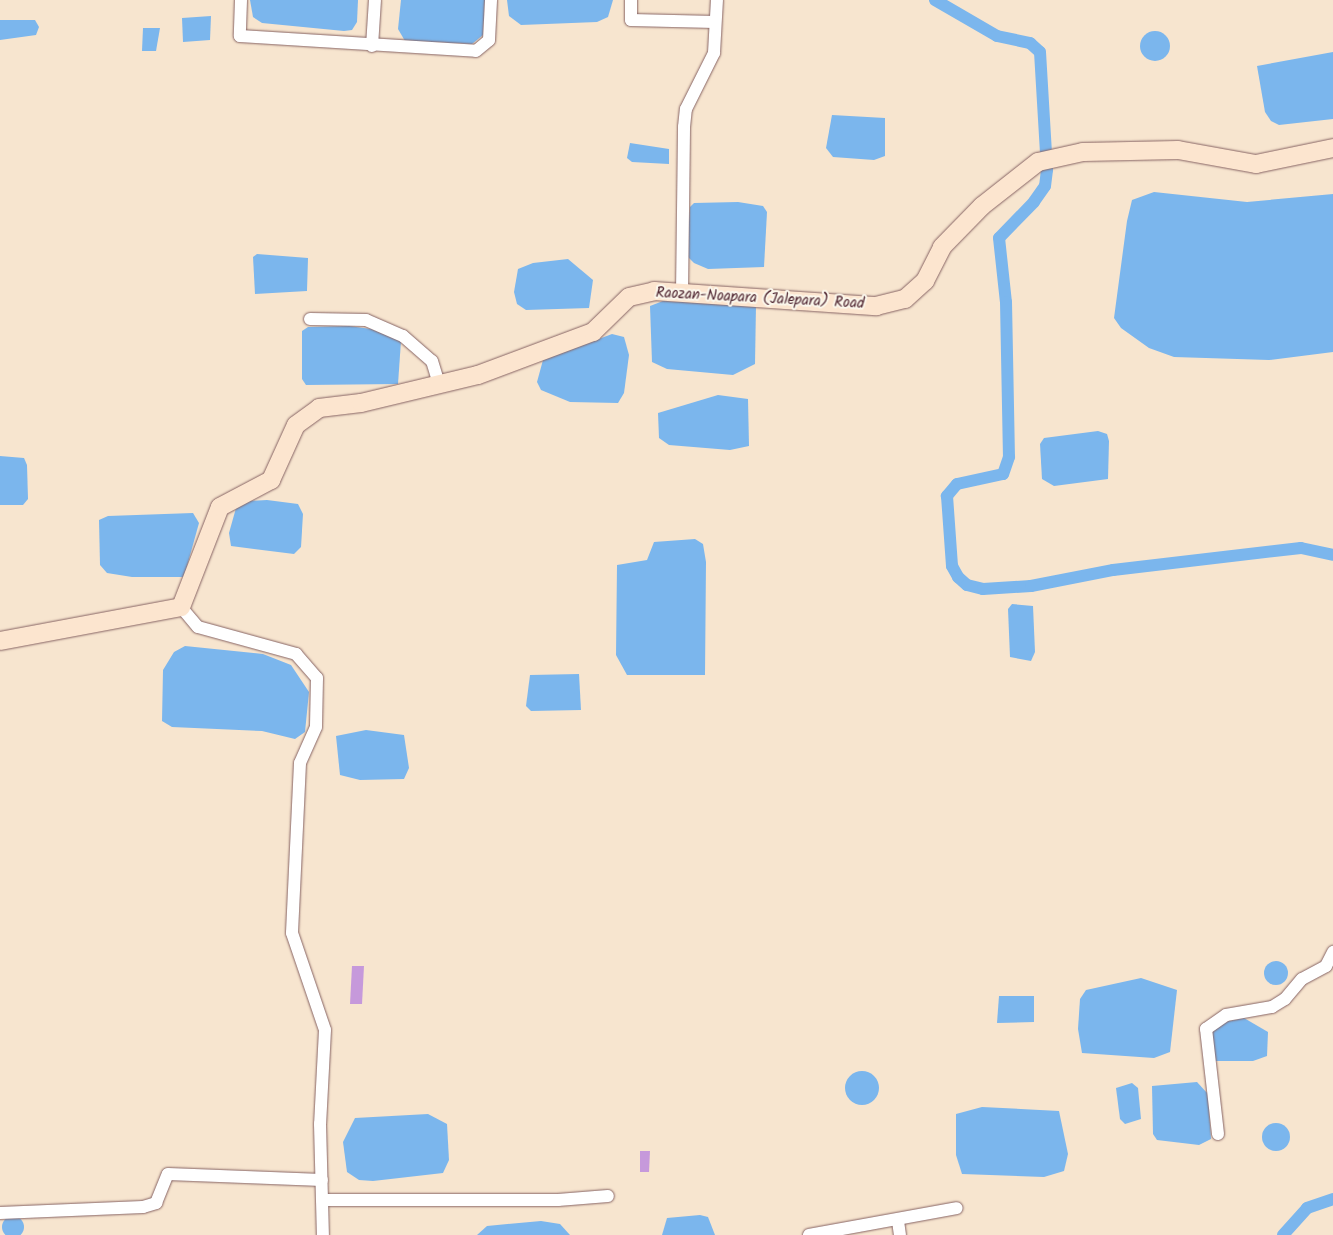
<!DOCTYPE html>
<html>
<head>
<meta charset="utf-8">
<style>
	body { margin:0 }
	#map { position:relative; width:1333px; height:1235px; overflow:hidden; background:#f7e5cf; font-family:Kalam,sans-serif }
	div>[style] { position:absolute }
	.water>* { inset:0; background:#7bb6ed }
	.round { border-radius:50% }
	.canal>* { height:12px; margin:-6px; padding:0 6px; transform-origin:6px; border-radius:6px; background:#7bb6ed }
	.building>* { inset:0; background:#c699db }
	.roads { filter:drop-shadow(0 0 1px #876464) drop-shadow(0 0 1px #876464) }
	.minor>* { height:12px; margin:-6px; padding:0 6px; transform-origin:6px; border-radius:6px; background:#fff }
	.secondary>* { height:18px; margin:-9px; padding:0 9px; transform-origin:9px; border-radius:9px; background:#fce5cf }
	span { translate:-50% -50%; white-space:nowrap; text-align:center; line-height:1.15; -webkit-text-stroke:4px #fbf7ec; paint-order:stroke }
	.street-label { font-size:15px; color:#4a1f2b }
</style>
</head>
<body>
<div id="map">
	<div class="water">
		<div style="clip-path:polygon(250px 0,358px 0,357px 22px,352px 30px,344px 31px,262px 23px,253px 17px)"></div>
		<div style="clip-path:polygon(401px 0,485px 0,483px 35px,472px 44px,405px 41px,398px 29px)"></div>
		<div style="clip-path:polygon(507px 0,613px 0,608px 17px,597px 22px,521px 25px,509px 16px)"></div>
		<div style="clip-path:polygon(211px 16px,210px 40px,183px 42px,182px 18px)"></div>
		<div style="clip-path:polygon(0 20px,35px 20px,39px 27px,36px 35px,0 40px)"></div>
		<div style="clip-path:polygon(143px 28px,160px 28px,156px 51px,142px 51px)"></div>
		<div class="round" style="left:1140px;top:31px;width:30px;height:30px"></div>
		<div style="clip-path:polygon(1333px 52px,1333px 119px,1279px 125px,1271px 121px,1265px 112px,1257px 66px)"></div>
		<div style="clip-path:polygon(832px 115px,885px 118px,885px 156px,874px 160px,833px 157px,826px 148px)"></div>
		<div style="clip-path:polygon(630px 143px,669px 149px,669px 164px,632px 162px,627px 158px)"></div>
		<div style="clip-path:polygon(1154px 192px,1247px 202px,1333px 194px,1333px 352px,1269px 360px,1174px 357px,1149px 348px,1121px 328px,1114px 318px,1127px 221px,1132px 200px)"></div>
		<div style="clip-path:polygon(738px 202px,763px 206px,767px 212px,764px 267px,708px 269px,694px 263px,687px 256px,690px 207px,694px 203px)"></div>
		<div style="clip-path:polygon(257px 254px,308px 258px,307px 291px,255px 294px,253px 257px)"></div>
		<div style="clip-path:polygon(568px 259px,593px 280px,589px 308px,526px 310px,517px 304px,514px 292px,518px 269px,533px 263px)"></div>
		<div style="clip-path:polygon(663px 301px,756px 305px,755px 364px,733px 375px,667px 369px,652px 362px,650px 306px)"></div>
		<div style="clip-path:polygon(349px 326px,371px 329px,401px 341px,398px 384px,306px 385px,302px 379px,302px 331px,308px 327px)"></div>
		<div style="clip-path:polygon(612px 334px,624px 337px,629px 355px,624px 393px,618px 403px,570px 402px,541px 390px,537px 382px,543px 360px)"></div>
		<div style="clip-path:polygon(718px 395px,748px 399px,749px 446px,730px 450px,669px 445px,659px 438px,658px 413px)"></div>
		<div style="clip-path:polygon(1098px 431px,1107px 434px,1109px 441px,1108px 479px,1054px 486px,1042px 479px,1040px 444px,1044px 438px)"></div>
		<div style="clip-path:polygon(0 456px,24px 458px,27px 465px,28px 499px,23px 505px,0 505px)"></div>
		<div style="clip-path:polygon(267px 500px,298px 504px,303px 514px,301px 547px,294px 554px,231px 546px,229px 533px,236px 508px,248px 501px)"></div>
		<div style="clip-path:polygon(193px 513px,199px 523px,184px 577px,132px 577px,107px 573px,100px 565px,99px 520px,108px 516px)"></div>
		<div style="clip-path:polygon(695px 539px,703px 544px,706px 562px,705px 675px,627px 675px,616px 655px,617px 565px,647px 560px,654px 542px)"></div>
		<div style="clip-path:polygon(1012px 604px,1033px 606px,1035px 652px,1031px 661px,1010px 657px,1008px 609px)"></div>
		<div style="clip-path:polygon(185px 646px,263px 654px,291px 665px,309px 692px,305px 732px,295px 739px,262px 731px,172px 727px,162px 721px,163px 670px,174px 652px)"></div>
		<div style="clip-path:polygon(579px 674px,581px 710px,531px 711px,526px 706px,530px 675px)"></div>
		<div style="clip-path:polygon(366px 730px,404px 735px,409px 768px,404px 779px,360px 780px,340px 775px,336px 736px)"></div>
		<div class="round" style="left:1264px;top:961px;width:24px;height:24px"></div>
		<div style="clip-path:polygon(1141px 978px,1177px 990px,1170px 1052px,1154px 1058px,1082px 1053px,1078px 1029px,1080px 999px,1086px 990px)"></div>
		<div style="clip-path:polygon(999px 996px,1034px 996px,1034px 1022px,997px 1023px)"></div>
		<div style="clip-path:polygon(1244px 1018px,1268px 1032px,1267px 1056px,1253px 1061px,1214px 1061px,1212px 1031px,1224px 1022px)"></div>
		<div class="round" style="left:845px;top:1071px;width:34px;height:34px"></div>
		<div style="clip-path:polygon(1197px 1082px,1208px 1094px,1211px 1139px,1199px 1145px,1157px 1140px,1153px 1134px,1152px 1086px)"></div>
		<div style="clip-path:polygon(1132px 1083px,1138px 1088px,1141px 1119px,1125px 1124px,1120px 1119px,1116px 1088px)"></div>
		<div style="clip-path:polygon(982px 1107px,1059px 1111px,1068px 1154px,1064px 1171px,1044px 1177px,962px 1174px,956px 1155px,956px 1114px)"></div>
		<div style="clip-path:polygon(428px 1114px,447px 1124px,449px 1160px,443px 1173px,373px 1181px,359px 1180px,347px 1172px,343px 1142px,355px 1118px)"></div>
		<div class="round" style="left:1262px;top:1123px;width:28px;height:28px"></div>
		<div style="clip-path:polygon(700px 1215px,708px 1217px,715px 1235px,662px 1235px,667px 1218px)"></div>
		<div class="round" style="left:2px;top:1216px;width:22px;height:22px"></div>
		<div style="clip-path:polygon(541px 1221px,560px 1224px,570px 1235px,477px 1235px,487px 1226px)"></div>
	</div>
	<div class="canal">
		<div style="left:935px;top:0;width:72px;rotate:30.1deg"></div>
		<div style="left:997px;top:36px;width:34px;rotate:12deg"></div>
		<div style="left:1030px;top:43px;width:13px;rotate:42deg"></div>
		<div style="left:1040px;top:52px;width:118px;rotate:86.6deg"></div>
		<div style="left:1047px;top:170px;width:16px;rotate:97deg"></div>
		<div style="left:1045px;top:186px;width:19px;rotate:125deg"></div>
		<div style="left:1034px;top:202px;width:50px;rotate:134.2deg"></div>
		<div style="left:999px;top:238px;width:64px;rotate:83.8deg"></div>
		<div style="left:1006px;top:302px;width:155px;rotate:88.9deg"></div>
		<div style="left:1009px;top:457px;width:18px;rotate:109deg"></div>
		<div style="left:1003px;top:474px;width:47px;rotate:167.7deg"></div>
		<div style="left:957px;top:484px;width:16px;rotate:130deg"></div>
		<div style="left:947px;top:496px;width:70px;rotate:85.9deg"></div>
		<div style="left:952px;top:566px;width:13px;rotate:61deg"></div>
		<div style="left:958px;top:577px;width:12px;rotate:42deg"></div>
		<div style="left:967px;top:585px;width:16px;rotate:14deg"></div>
		<div style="left:983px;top:589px;width:48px;rotate:-3.6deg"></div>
		<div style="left:1031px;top:586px;width:84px;rotate:-11deg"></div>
		<div style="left:1113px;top:570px;width:189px;rotate:-6.7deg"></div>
		<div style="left:1301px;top:548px;width:33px;rotate:12deg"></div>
		<div style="left:1283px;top:1235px;width:36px;rotate:-48deg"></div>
		<div style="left:1307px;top:1208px;width:28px;rotate:-19deg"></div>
	</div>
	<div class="building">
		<div style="clip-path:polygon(352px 966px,364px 966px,362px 1004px,350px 1004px)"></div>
		<div style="clip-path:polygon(640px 1151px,650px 1151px,649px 1172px,640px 1172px)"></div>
	</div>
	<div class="roads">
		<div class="minor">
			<div style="left:241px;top:0;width:36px;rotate:92deg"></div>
			<div style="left:240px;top:36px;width:236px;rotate:3.6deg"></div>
			<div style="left:476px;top:51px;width:17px;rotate:-40deg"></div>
			<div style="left:489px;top:40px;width:40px;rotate:-87.1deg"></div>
			<div style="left:631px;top:0;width:20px;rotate:90deg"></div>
			<div style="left:631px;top:20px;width:84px;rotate:1.4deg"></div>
			<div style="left:372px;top:46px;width:46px;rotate:-86.3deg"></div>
			<div style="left:682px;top:293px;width:166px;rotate:-89.3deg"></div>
			<div style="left:684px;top:127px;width:18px;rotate:-84deg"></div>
			<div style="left:686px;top:109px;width:63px;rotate:-63.4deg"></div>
			<div style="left:714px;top:53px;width:53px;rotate:-86.8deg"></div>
			<div style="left:310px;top:319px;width:56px;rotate:1deg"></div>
			<div style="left:366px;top:320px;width:40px;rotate:23.4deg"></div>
			<div style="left:403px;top:336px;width:38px;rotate:41deg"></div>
			<div style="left:432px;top:361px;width:24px;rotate:73deg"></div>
			<div style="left:181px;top:607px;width:26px;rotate:50deg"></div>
			<div style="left:198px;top:627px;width:102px;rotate:15.4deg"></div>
			<div style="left:296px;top:654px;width:32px;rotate:49deg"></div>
			<div style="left:317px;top:678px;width:49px;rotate:91.2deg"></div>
			<div style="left:316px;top:727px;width:39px;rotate:114deg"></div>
			<div style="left:300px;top:763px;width:170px;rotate:92.7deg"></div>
			<div style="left:292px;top:933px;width:102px;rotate:71.2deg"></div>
			<div style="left:325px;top:1030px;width:94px;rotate:93deg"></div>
			<div style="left:320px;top:1124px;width:111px;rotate:88.5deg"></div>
			<div style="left:1218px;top:1134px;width:106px;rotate:-96.5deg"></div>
			<div style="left:1206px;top:1029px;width:24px;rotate:-35deg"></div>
			<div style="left:1226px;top:1015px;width:47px;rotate:-9.9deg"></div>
			<div style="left:1272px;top:1007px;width:15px;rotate:-32deg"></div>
			<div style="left:1285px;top:999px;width:26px;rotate:-50deg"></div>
			<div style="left:1302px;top:979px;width:27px;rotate:-28deg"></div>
			<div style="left:1326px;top:966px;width:16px;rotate:-63deg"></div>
			<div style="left:322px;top:1200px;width:236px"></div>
			<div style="left:558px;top:1200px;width:50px;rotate:-4.6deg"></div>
			<div style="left:0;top:1213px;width:143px;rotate:-2.4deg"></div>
			<div style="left:143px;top:1207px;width:14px;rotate:-17deg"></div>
			<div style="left:156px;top:1203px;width:31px;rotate:-68deg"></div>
			<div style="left:168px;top:1174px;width:154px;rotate:2.2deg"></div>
			<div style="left:898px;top:1221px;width:14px;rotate:82deg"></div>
			<div style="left:809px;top:1235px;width:150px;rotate:-10.3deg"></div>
		</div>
		<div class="secondary">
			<div style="left:0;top:641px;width:184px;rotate:-10.6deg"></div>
			<div style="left:181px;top:607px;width:107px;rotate:-68.7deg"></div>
			<div style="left:220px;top:507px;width:58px;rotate:-27.9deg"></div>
			<div style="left:271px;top:480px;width:60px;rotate:-65.6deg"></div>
			<div style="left:296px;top:425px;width:29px;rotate:-36deg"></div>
			<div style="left:319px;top:408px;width:42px;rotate:-6.8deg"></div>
			<div style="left:361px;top:403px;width:120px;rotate:-13.5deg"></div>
			<div style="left:478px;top:375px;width:123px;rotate:-20.5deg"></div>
			<div style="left:593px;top:332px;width:50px;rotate:-44.2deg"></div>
			<div style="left:629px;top:297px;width:26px;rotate:-13deg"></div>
			<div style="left:654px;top:291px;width:223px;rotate:3.9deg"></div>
			<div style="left:876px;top:306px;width:30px;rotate:-14deg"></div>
			<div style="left:905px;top:299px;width:27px;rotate:-42deg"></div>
			<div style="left:925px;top:281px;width:38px;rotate:-63deg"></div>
			<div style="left:942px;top:247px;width:57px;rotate:-45.7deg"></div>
			<div style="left:982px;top:206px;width:71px;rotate:-38.2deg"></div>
			<div style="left:1038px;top:162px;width:46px;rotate:-12.5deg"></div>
			<div style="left:1083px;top:152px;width:95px;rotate:-1.2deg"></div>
			<div style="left:1178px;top:150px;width:79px;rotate:10.2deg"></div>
			<div style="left:1256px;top:164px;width:79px;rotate:-11.7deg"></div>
		</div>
	</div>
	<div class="street-label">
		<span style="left:760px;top:299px;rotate:3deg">Raozan-Noapara (Jalepara) Road</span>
	</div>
</div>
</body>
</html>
